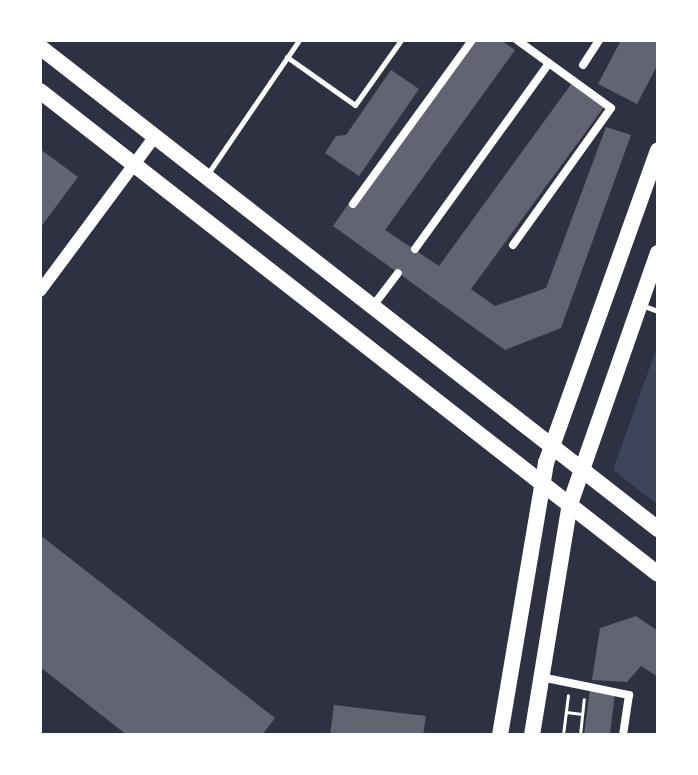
<!DOCTYPE html>
<html>
<head>
<meta charset="utf-8">
<style>
	body { margin:0 }
	#map { position:relative; width:698px; height:775px; overflow:hidden; background:#2d3142; font-family:Raleway,sans-serif }
	div>[style] { position:absolute }
	.green>* { inset:0; background:#3c4559 }
	.building>* { inset:0; background:#626471 }
	.path>* { height:3px; margin:-1.5px; padding:0 1.5px; transform-origin:1.5px; border-radius:1.5px; background:#fff }
	.service>* { height:5px; margin:-2.5px; padding:0 2.5px; transform-origin:2.5px; border-radius:2.5px; background:#fff }
	.minor>* { height:8px; margin:-4px; padding:0 4px; transform-origin:4px; border-radius:4px; background:#fff }
	.tertiary>* { height:12px; margin:-6px; padding:0 6px; transform-origin:6px; border-radius:6px; background:#fff }
	.primary>* { height:16px; margin:-8px; padding:0 8px; transform-origin:8px; border-radius:8px; background:#fff }
	span { translate:-50% -50%; white-space:nowrap; text-align:center; line-height:1.15; -webkit-text-stroke:6px #fff; paint-order:stroke }
	.frame { position:absolute; inset:0; border:42px solid #fff; pointer-events:none }
</style>
</head>
<body>
<div id="map">
	<div class="green">
		<div style="clip-path:polygon(657px 347px,658px 347px,658px 505px,613px 470px)"></div>
	</div>
	<div class="building">
		<div style="clip-path:polygon(475px 40px,501px 40px,515px 50px,385px 230px,439px 266px,572px 83px,604px 107px,471px 289px,495px 306px,546px 288px,606px 127px,631px 135px,561px 328px,505px 350px,333px 226px,349px 203px,355px 207px)"></div>
		<div style="clip-path:polygon(621px 40px,658px 40px,658px 64px,637px 104px,598px 84px)"></div>
		<div style="clip-path:polygon(391px 70px,419px 89px,359px 176px,325px 153px,336px 136px,346px 135px)"></div>
		<div style="clip-path:polygon(40px 149px,78px 177px,40px 228px)"></div>
		<div style="clip-path:polygon(40px 535px,275px 718px,262px 735px,127px 735px,40px 667px)"></div>
		<div style="clip-path:polygon(636px 616px,658px 631px,658px 677px,641px 666px,627px 682px,592px 680px,600px 628px)"></div>
		<div style="clip-path:polygon(590px 689px,615px 693px,610px 735px,584px 735px)"></div>
		<div style="clip-path:polygon(334px 705px,426px 716px,423px 735px,330px 735px)"></div>
	</div>
	<div class="path">
		<div style="left:566px;top:712px;width:16px;rotate:7deg"></div>
		<div style="left:563px;top:735px;width:40px;rotate:-82.9deg"></div>
		<div style="left:580px;top:735px;width:36px;rotate:-84deg"></div>
	</div>
	<div class="service">
		<div style="left:287px;top:57px;width:83px;rotate:35.2deg"></div>
		<div style="left:355px;top:105px;width:80px;rotate:-54.7deg"></div>
		<div style="left:207px;top:175px;width:163px;rotate:-55.7deg"></div>
		<div style="left:644px;top:306px;width:15px;rotate:20deg"></div>
	</div>
	<div class="minor">
		<div style="left:583px;top:65px;width:30px;rotate:-57deg"></div>
		<div style="left:353px;top:204px;width:203px;rotate:-54deg"></div>
		<div style="left:513px;top:245px;width:168px;rotate:-54.4deg"></div>
		<div style="left:611px;top:108px;width:116px;rotate:-144.1deg"></div>
		<div style="left:415px;top:249px;width:229px;rotate:-54.2deg"></div>
		<div style="left:373px;top:306px;width:41px;rotate:-52.9deg"></div>
		<div style="left:541px;top:677px;width:90px;rotate:11.6deg"></div>
		<div style="left:629px;top:695px;width:40px;rotate:98.5deg"></div>
	</div>
	<div class="tertiary">
		<div style="left:40px;top:291px;width:193px;rotate:-53.4deg"></div>
	</div>
	<div class="primary">
		<div style="left:40px;top:47px;width:784px;rotate:37.95deg"></div>
		<div style="left:40px;top:91px;width:784px;rotate:38.01deg"></div>
		<div style="left:500px;top:735px;width:276px;rotate:-80.4deg"></div>
		<div style="left:546px;top:463px;width:332px;rotate:-70.3deg"></div>
		<div style="left:532px;top:735px;width:234px;rotate:-80.7deg"></div>
		<div style="left:570px;top:504px;width:266px;rotate:-70.7deg"></div>
	</div>
	<div class="frame"></div>
</div>
</body>
</html>
